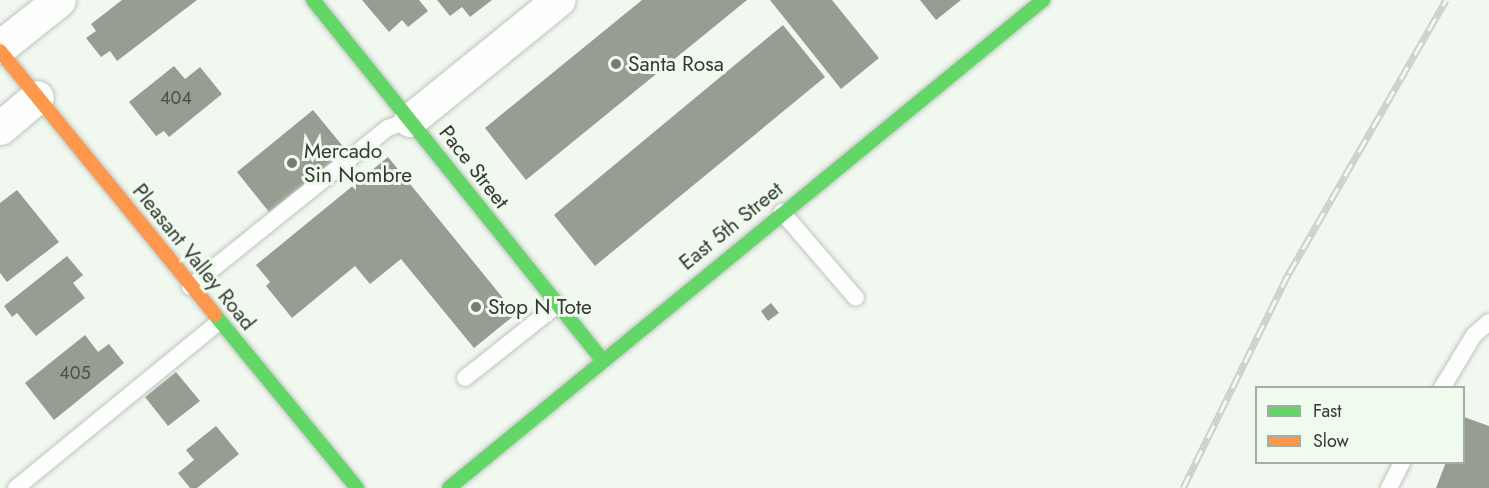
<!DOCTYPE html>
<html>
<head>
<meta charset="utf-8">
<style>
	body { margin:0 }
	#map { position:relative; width:1489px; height:488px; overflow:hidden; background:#f1f8f0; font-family:Jost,sans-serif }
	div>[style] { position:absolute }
	.building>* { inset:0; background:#989d91 }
	.roads { filter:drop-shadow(0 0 2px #bec4bd) drop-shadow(0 0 2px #bec4bd) }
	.lane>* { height:16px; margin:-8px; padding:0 8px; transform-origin:8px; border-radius:8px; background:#fdfefd }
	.street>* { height:33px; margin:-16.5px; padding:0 16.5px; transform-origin:16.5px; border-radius:16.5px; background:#fdfefd }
	.fast>* { height:14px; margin:-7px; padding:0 7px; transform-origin:7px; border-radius:7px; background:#63d668 }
	.slow>* { height:14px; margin:-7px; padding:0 7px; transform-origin:7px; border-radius:7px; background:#ff974d }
	.rail>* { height:7px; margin-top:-3.5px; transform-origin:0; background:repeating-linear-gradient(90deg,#eefbed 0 14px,#ced0ce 0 28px); box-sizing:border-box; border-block:2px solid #ced0ce }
	.dots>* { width:16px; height:16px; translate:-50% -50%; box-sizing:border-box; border:3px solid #eefbed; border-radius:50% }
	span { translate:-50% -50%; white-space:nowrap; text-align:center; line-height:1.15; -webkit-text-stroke:6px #eefbed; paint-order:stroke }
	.number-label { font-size:18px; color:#4d514a }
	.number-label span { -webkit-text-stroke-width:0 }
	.poi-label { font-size:21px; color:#343833 }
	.left { translate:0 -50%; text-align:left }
	.street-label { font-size:21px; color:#343833 }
	.legend { position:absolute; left:1255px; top:386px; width:210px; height:78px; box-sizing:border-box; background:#eefbed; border:2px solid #a4ada3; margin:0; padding:8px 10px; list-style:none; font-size:18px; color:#343833 }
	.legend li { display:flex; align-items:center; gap:12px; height:30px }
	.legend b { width:30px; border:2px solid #a4ada3 }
</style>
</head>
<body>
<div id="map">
	<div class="building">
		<div style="clip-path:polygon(122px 0,197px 0,117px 61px,110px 51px,101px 57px,86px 38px,96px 31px,91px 24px)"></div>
		<div style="clip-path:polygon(362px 0,419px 0,428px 11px,408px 27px,402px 20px,389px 32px)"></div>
		<div style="clip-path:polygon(437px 0,492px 0,470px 17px,462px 7px,450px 16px)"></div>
		<div style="clip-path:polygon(642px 0,747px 0,526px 180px,485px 128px)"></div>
		<div style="clip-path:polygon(770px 0,832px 0,879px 58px,841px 89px)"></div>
		<div style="clip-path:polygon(920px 0,961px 0,936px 20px)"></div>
		<div style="clip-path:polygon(783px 25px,825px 77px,595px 266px,554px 215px)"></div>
		<div style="clip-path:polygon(174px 66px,185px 79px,200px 67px,222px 94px,169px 137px,164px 131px,156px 136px,129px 102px)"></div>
		<div style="clip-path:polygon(313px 110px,346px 150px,269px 212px,237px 172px)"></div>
		<div style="clip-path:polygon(388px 157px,516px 314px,474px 348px,401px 259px,370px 284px,355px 266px,292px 318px,266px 286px,270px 282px,256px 265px)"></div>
		<div style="clip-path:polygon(17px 190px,59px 242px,7px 282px,0 273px,0 203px)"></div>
		<div style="clip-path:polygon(67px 256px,83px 275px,73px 283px,85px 298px,36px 336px,17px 313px,12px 317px,4px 306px)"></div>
		<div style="clip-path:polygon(771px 303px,779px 313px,768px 321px,761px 311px)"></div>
		<div style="clip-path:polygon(85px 335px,98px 352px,109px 344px,124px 363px,54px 420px,25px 383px)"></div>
		<div style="clip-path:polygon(176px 372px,200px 401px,168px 426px,145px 397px)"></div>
		<div style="clip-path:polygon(1464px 417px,1489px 426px,1489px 488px,1436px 488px,1446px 462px,1464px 462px)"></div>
		<div style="clip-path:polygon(216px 426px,239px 454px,197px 488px,190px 488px,178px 473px,194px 460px,186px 450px)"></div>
	</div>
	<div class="roads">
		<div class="lane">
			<div style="left:782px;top:212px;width:113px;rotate:49.3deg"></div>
			<div style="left:190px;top:287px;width:254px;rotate:-38.8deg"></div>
			<div style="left:388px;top:128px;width:23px;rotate:-20deg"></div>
			<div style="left:465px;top:378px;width:117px;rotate:-38.4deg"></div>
			<div style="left:1442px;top:388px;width:62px;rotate:-58.9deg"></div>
			<div style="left:1474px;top:335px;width:20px;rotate:-41deg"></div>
			<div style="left:16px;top:488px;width:262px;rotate:-39.3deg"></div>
			<div style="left:1389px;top:488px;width:29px;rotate:-63deg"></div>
		</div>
		<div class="street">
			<div style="left:0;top:47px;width:75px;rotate:-38.5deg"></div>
			<div style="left:410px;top:120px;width:191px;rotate:-39deg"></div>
			<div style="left:0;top:128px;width:48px;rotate:-40deg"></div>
		</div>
		<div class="fast">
			<div style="left:313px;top:0;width:462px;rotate:51.2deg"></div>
			<div style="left:215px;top:315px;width:224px;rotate:50.6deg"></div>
			<div style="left:449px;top:488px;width:769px;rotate:-39.4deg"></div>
		</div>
		<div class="slow">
			<div style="left:0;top:51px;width:340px;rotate:50.8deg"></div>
		</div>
	</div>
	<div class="rail">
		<div style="left:1183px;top:488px;width:240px;rotate:-63.8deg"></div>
		<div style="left:1289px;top:273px;width:315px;rotate:-60.1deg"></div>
	</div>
	<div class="dots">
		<div style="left:616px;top:64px;background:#767b75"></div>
		<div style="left:292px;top:163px;background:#767b75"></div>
		<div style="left:476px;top:307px;background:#767b75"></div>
	</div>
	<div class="number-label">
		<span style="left:176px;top:98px">404</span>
		<span style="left:75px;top:373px">405</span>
	</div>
	<div class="poi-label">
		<span class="left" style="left:628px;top:64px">Santa Rosa</span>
		<span class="left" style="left:304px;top:163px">Mercado<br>Sin Nombre</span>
		<span class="left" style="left:488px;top:307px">Stop N Tote</span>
	</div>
	<div class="street-label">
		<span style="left:474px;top:167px;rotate:52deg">Pace Street</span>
		<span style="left:731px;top:226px;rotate:-39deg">East 5th Street</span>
		<span style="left:194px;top:257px;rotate:51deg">Pleasant Valley Road</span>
	</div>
	<ul class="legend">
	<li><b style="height:8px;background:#63d668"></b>Fast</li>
	<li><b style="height:8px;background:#ff974d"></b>Slow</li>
	</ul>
</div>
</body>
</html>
